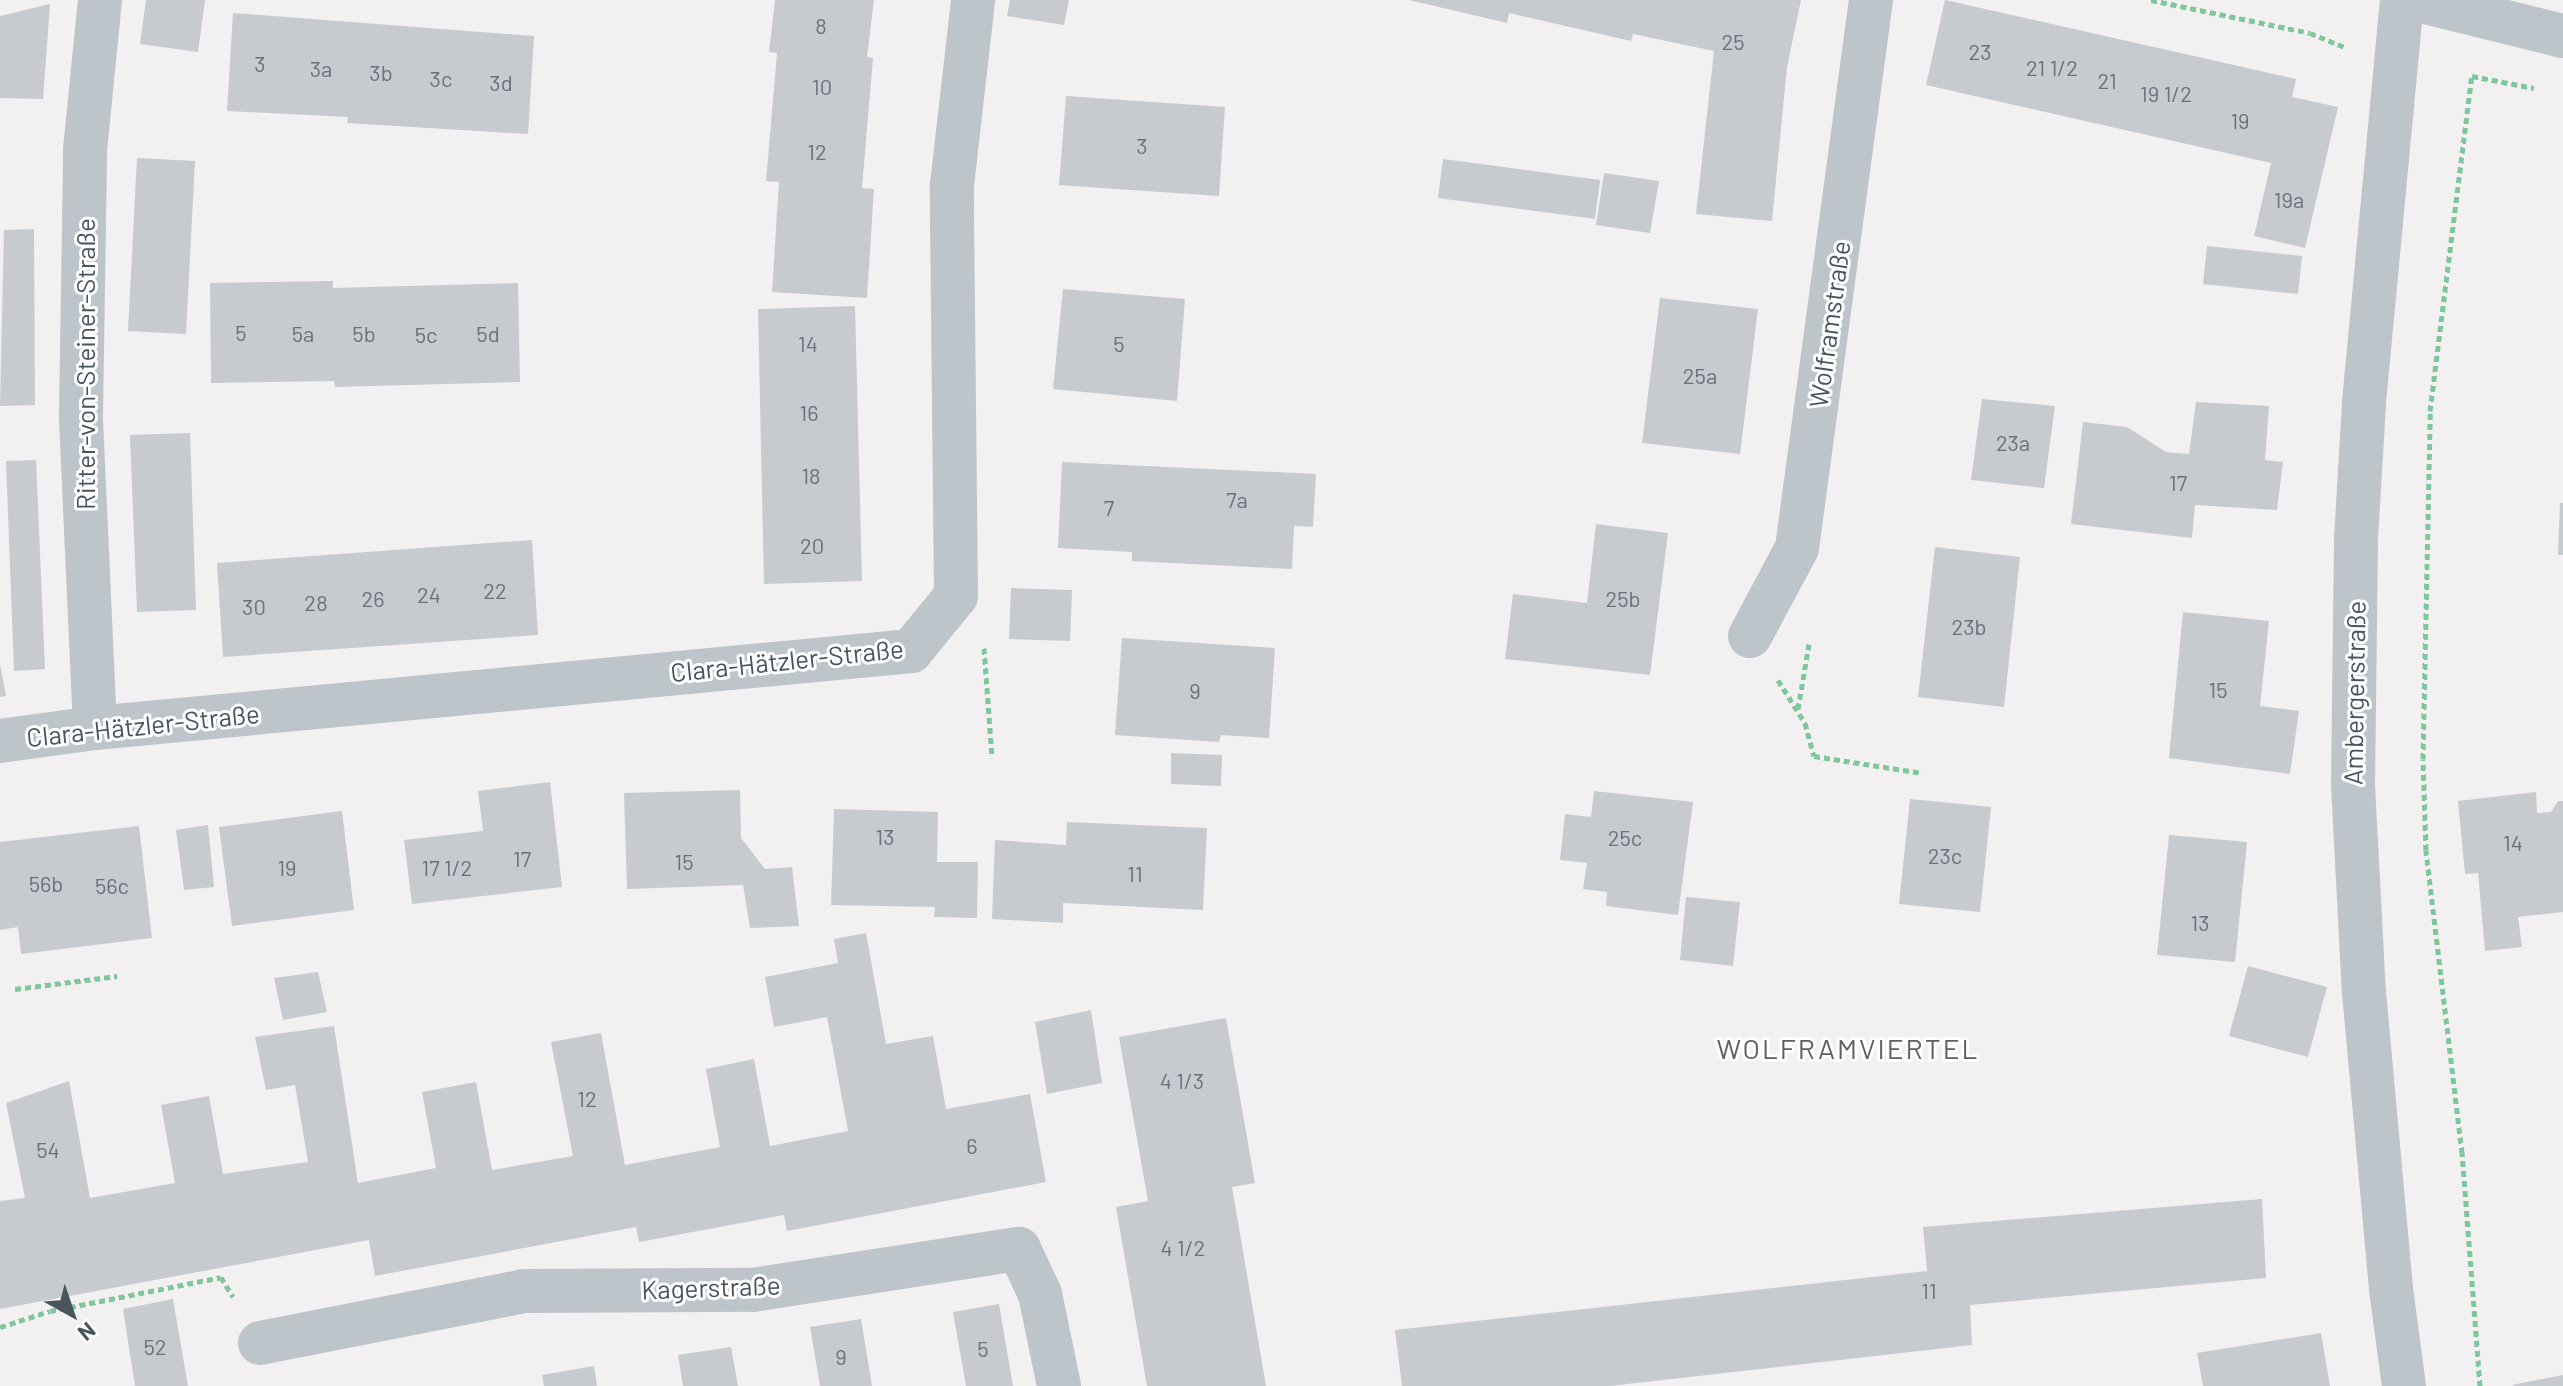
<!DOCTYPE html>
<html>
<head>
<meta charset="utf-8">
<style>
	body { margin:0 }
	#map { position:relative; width:2563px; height:1386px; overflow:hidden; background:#f2f0f0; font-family:Barlow,sans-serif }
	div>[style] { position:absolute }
	.building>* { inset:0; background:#c7cbcf }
	.path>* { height:5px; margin-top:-2.5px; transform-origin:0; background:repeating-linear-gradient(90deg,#7dc79b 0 6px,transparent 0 10px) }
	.street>* { height:44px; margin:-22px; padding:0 22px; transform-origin:22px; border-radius:22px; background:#bdc5cb }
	span { translate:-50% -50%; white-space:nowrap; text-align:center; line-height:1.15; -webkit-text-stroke:6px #fff; paint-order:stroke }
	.number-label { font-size:22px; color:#687279 }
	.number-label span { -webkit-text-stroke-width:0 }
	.street-label { font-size:26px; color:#49555c }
	.neighbourhood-label { font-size:28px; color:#5d6164; letter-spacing:2px }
	.north { position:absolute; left:32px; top:1274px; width:80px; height:80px; -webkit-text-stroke:6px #fff; paint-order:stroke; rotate:140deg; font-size:22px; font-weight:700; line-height:32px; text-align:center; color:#49555c }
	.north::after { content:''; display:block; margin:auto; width:28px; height:36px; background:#49555c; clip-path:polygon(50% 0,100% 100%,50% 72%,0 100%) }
</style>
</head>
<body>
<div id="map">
	<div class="building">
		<div style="clip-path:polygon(146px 0,205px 0,198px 52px,140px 44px)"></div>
		<div style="clip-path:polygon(775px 0,874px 0,867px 57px,873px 58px,862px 188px,874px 189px,867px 298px,772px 292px,779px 182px,766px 181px,777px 53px,769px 52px)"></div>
		<div style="clip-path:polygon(1010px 0,1069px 0,1064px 25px,1007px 16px)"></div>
		<div style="clip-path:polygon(1409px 0,1801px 0,1787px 67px,1772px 221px,1696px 214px,1714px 51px,1633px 34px,1631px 41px,1509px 13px,1507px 23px)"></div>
		<div style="clip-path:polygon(1945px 0,2296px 79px,2292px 97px,2338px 107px,2305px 248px,2254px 236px,2271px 163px,1926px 85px)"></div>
		<div style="clip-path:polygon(50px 4px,43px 99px,0 98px,0 16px)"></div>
		<div style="clip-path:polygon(233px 13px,534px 36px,528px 134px,347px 123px,348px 117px,227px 111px)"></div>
		<div style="clip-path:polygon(1066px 96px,1225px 107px,1219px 196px,1059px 185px)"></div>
		<div style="clip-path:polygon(137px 158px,195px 161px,186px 334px,128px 331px)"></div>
		<div style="clip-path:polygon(1443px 159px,1600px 180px,1595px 219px,1438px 198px)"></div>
		<div style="clip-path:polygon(1604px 173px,1659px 181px,1650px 233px,1596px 225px)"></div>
		<div style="clip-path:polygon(34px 229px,35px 405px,0 406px,4px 230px)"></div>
		<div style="clip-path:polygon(2207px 246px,2302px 256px,2298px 294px,2203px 284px)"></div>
		<div style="clip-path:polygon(333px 281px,333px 288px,518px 283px,520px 382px,335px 387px,334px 381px,211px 383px,210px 283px)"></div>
		<div style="clip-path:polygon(1063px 289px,1185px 299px,1177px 401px,1053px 389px)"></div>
		<div style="clip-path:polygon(1660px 298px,1758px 309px,1740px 454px,1642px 443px)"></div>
		<div style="clip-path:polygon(855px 306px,862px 581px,764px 584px,758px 309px)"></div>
		<div style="clip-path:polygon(1982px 399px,2055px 406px,2044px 488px,1971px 480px)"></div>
		<div style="clip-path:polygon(2196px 402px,2269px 406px,2265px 460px,2283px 462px,2277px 510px,2195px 505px,2192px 538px,2071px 524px,2083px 422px,2127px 427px,2166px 452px,2189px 454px)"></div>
		<div style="clip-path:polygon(190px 433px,196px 610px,137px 612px,130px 435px)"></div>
		<div style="clip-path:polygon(36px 460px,45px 669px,14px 671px,6px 461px)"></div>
		<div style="clip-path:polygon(1062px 462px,1316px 474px,1313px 527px,1294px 526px,1292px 569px,1132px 561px,1132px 552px,1058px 548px)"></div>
		<div style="clip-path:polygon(2560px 503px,2563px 503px,2563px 555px,2558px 555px)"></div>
		<div style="clip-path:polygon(1596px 524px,1668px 533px,1650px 675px,1505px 659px,1513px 594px,1587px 603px)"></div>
		<div style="clip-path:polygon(532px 540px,538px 635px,223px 657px,217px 563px)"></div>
		<div style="clip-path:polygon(1935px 547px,2020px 557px,2004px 707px,1918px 697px)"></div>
		<div style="clip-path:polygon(1011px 588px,1072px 590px,1070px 641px,1009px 639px)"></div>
		<div style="clip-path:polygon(2183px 612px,2269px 621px,2260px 706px,2299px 711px,2290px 774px,2169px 758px)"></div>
		<div style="clip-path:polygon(1122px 638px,1275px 648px,1269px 738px,1221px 735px,1219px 742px,1115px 735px)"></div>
		<div style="clip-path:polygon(0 665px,6px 696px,0 697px)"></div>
		<div style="clip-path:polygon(1171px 753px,1222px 755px,1221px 786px,1171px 784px)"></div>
		<div style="clip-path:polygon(550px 782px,562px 887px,412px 904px,404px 840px,483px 831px,478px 791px)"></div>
		<div style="clip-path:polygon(740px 790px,741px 838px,765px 869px,792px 867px,799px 926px,750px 928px,743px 885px,627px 889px,624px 793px)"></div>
		<div style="clip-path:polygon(1594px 791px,1693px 802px,1678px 915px,1606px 906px,1607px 892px,1583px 889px,1587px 863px,1560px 860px,1565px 814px,1591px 817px)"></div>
		<div style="clip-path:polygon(2536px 792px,2537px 813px,2551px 812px,2558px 801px,2563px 801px,2563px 912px,2518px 917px,2522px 947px,2485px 951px,2478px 873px,2465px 874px,2458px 801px)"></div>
		<div style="clip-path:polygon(1910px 799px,1991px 807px,1980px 912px,1899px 904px)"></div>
		<div style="clip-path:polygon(834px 809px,938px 812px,937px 862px,978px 862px,977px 918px,934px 917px,935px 907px,831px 905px)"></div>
		<div style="clip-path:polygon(342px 811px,354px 910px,232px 926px,219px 827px)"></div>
		<div style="clip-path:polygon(1067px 822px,1207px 828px,1203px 910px,1063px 903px,1063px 923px,992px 919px,995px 840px,1066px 845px)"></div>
		<div style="clip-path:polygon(208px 825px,214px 887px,184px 890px,176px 830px)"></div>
		<div style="clip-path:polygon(139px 826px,152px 938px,21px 954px,18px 927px,0 930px,0 842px)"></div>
		<div style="clip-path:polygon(2169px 835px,2247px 842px,2235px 962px,2157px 955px)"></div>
		<div style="clip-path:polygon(1686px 897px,1740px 902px,1733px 966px,1680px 960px)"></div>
		<div style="clip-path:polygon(866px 933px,886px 1044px,933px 1036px,946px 1109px,1030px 1094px,1046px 1182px,787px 1231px,784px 1215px,639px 1242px,636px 1227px,375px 1276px,369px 1240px,0 1309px,0 1201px,25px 1198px,6px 1103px,69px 1081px,90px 1198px,175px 1183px,161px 1105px,209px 1096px,223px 1174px,308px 1162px,295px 1085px,266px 1090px,255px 1037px,334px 1026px,358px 1183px,436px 1168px,422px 1092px,476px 1082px,492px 1170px,573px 1156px,551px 1042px,601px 1033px,625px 1165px,720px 1147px,706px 1069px,754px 1059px,770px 1146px,848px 1131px,827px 1017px,774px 1027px,765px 977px,838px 963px,834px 939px)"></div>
		<div style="clip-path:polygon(2248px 966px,2327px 987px,2308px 1057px,2229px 1036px)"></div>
		<div style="clip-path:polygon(318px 972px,327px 1012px,283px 1020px,274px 978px)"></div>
		<div style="clip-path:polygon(1091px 1010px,1102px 1083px,1047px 1094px,1035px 1022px)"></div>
		<div style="clip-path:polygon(1226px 1018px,1255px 1183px,1232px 1187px,1266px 1386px,1147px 1386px,1116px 1207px,1148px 1201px,1119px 1037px)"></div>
		<div style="clip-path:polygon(2262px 1199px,2266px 1278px,1970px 1305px,1972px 1345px,1610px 1386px,1402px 1386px,1395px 1330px,1927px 1271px,1923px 1227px)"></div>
		<div style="clip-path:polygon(173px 1299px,188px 1386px,135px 1386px,123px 1309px)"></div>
		<div style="clip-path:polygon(999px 1304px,1013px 1386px,966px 1386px,953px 1312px)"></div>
		<div style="clip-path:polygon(861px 1319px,872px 1386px,820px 1386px,810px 1327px)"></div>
		<div style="clip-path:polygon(2321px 1333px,2330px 1386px,2203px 1386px,2197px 1353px)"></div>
		<div style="clip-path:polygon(731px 1347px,738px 1386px,683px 1386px,678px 1355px)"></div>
		<div style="clip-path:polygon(594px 1366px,597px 1386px,544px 1386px,542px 1375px)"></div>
		<div style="clip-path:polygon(2563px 1375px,2563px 1386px,2513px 1386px,2512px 1385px)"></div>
	</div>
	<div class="path">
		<div style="left:2151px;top:0;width:162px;rotate:11.7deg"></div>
		<div style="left:2310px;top:33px;width:38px;rotate:22deg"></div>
		<div style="left:984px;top:648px;width:110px;rotate:85.8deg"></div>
		<div style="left:1778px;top:680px;width:51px;rotate:57.9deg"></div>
		<div style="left:1805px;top:723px;width:34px;rotate:75deg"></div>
		<div style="left:1814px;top:756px;width:110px;rotate:8.9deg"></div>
		<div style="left:1798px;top:709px;width:66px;rotate:-80.4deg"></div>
		<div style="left:15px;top:989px;width:103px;rotate:-7.3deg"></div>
		<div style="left:0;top:1327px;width:52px;rotate:-17.7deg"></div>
		<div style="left:50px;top:1311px;width:174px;rotate:-11.2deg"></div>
		<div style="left:221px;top:1277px;width:23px;rotate:59deg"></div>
		<div style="left:2480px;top:1386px;width:234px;rotate:-94.4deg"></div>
		<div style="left:2462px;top:1153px;width:305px;rotate:-96.8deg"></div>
		<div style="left:2426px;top:850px;width:91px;rotate:-91.9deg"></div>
		<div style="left:2423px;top:759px;width:348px;rotate:-88.8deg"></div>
		<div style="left:2430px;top:411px;width:338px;rotate:-82.9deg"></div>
		<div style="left:2472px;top:76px;width:63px;rotate:11deg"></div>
	</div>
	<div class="street">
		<div style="left:2402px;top:0;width:406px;rotate:95.4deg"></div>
		<div style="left:2364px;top:404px;width:136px;rotate:93.4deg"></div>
		<div style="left:2356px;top:540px;width:245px;rotate:90.7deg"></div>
		<div style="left:2353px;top:785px;width:207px;rotate:87deg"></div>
		<div style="left:2364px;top:992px;width:298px;rotate:84.8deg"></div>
		<div style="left:2391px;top:1289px;width:98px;rotate:82.4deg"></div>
		<div style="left:2417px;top:0;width:150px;rotate:13.9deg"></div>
		<div style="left:1750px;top:636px;width:100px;rotate:-61.9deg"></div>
		<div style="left:1797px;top:548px;width:553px;rotate:-82.31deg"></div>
		<div style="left:95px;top:728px;width:314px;rotate:-92.6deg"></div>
		<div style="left:81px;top:414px;width:264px;rotate:-89.1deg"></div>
		<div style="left:85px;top:150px;width:151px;rotate:-84.3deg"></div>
		<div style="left:0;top:741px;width:96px;rotate:-7.8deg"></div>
		<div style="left:95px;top:728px;width:820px;rotate:-5.39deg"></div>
		<div style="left:911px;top:651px;width:71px;rotate:-50.7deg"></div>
		<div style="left:956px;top:596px;width:411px;rotate:-90.6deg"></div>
		<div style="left:952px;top:185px;width:186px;rotate:-83.5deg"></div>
		<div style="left:260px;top:1343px;width:269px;rotate:-11.1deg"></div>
		<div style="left:524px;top:1291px;width:229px;rotate:-0.3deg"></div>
		<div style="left:753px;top:1290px;width:269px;rotate:-8.8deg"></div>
		<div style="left:1019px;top:1249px;width:50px;rotate:65deg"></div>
		<div style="left:1040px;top:1294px;width:94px;rotate:78.3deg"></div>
	</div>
	<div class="number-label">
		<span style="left:821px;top:26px">8</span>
		<span style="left:1733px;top:42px">25</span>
		<span style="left:1980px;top:52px">23</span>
		<span style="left:260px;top:64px">3</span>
		<span style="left:2052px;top:68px">21 1/2</span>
		<span style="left:321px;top:69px">3a</span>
		<span style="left:381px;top:73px">3b</span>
		<span style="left:441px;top:79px">3c</span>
		<span style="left:2107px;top:81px">21</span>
		<span style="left:501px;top:83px">3d</span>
		<span style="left:822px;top:87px">10</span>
		<span style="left:2166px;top:94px">19 1/2</span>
		<span style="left:2240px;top:121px">19</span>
		<span style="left:1142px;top:146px">3</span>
		<span style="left:817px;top:152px">12</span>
		<span style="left:2289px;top:200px">19a</span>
		<span style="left:241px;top:333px">5</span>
		<span style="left:303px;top:334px">5a</span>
		<span style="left:364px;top:334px">5b</span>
		<span style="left:488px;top:334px">5d</span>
		<span style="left:426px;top:335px">5c</span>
		<span style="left:808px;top:344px">14</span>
		<span style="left:1119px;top:344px">5</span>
		<span style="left:1700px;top:376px">25a</span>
		<span style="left:809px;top:413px">16</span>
		<span style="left:2013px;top:443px">23a</span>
		<span style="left:811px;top:476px">18</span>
		<span style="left:2178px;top:483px">17</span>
		<span style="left:1237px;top:500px">7a</span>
		<span style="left:1109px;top:508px">7</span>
		<span style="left:812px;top:546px">20</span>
		<span style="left:495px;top:591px">22</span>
		<span style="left:429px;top:595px">24</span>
		<span style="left:373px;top:599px">26</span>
		<span style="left:1623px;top:599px">25b</span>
		<span style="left:316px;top:603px">28</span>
		<span style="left:254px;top:607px">30</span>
		<span style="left:1969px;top:627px">23b</span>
		<span style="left:2218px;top:690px">15</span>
		<span style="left:1195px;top:691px">9</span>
		<span style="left:885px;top:837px">13</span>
		<span style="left:1625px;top:838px">25c</span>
		<span style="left:2513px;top:843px">14</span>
		<span style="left:1945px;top:856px">23c</span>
		<span style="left:522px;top:859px">17</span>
		<span style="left:684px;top:862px">15</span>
		<span style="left:287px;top:868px">19</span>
		<span style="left:447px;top:868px">17 1/2</span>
		<span style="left:1135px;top:874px">11</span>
		<span style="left:46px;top:884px">56b</span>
		<span style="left:112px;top:886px">56c</span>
		<span style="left:2200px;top:923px">13</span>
		<span style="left:1182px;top:1081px">4 1/3</span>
		<span style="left:587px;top:1099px">12</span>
		<span style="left:972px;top:1146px">6</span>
		<span style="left:48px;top:1150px">54</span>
		<span style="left:1183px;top:1248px">4 1/2</span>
		<span style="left:1929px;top:1291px">11</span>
		<span style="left:155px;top:1347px">52</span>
		<span style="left:983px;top:1349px">5</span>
		<span style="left:841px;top:1357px">9</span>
	</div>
	<div class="street-label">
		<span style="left:1829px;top:324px;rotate:-82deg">Wolframstraße</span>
		<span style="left:85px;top:364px;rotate:-90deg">Ritter-von-Steiner-Straße</span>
		<span style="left:787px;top:660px;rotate:-6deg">Clara-Hätzler-Straße</span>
		<span style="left:2354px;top:693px;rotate:-89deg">Ambergerstraße</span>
		<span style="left:143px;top:725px;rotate:-6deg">Clara-Hätzler-Straße</span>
		<span style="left:711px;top:1287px;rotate:-2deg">Kagerstraße</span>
	</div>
	<div class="neighbourhood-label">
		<span style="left:1848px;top:1048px">WOLFRAMVIERTEL</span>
	</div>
	<div class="north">N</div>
</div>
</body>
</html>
